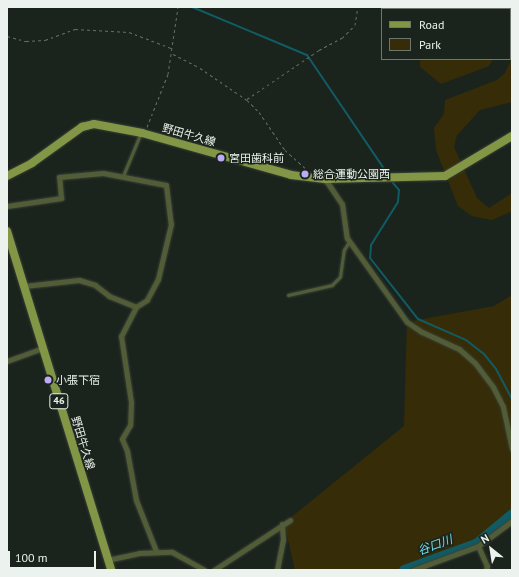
<!DOCTYPE html>
<html>
<head>
<meta charset="utf-8">
<style>
	body { margin:0 }
	#map { position:relative; width:519px; height:577px; overflow:hidden; background:#1b241c; font-family:"PT Sans","Noto Sans JP",sans-serif }
	div>[style] { position:absolute }
	.green>* { inset:0; background:#372c08 }
	.stream>* { height:2px; margin:-1px; padding:0 1px; transform-origin:1px; border-radius:1px; background:#115b64 }
	.river>* { height:11px; margin:-5.5px; padding:0 5.5px; transform-origin:5.5px; border-radius:5.5px; background:#115b64 }
	.path>* { height:1px; margin-top:-0.5px; transform-origin:0; background:repeating-linear-gradient(90deg,#666e67 0 3px,transparent 0 6px) }
	.roads { filter:drop-shadow(0 0 1px #384139) drop-shadow(0 0 1px #384139) }
	.lane>* { height:2.5px; margin:-1.25px; padding:0 1.25px; transform-origin:1.25px; border-radius:1.25px; background:#525c36 }
	.street>* { height:5px; margin:-2.5px; padding:0 2.5px; transform-origin:2.5px; border-radius:2.5px; background:#525c36 }
	.primary>* { height:8px; margin:-4px; padding:0 4px; transform-origin:4px; border-radius:4px; background:#839645 }
	.dots>* { width:11px; height:11px; translate:-50% -50%; box-sizing:border-box; border:2px solid #1b241c; border-radius:50% }
	span { translate:-50% -50%; white-space:nowrap; text-align:center; line-height:1.15; -webkit-text-stroke:3px #1b241c; paint-order:stroke }
	.shield-label span { padding:1px 3px; background:#1b241c; border:1px solid; border-radius:3px; -webkit-text-stroke-width:0 }
	.shield-label { font-size:10px; color:#ecf2ed; font-weight:700 }
	.street-label { font-size:11px; color:#ecf2ed }
	.poi-label { font-size:11px; color:#ecf2ed }
	.left { translate:0 -50%; text-align:left }
	.water-label { font-size:12px; color:#72dbea; font-style:italic }
	.frame { position:absolute; inset:0; border:8px solid #ecf2ed; pointer-events:none }
	.legend { position:absolute; left:381px; top:8px; width:130px; height:52px; box-sizing:border-box; background:#1b241c; border:1px solid #6f7670; margin:0; padding:5px 7px; list-style:none; font-size:12px; color:#ecf2ed }
	.legend li { display:flex; align-items:center; gap:8px; height:20px }
	.legend b { width:20px; border:1px solid #6f7670 }
	.north { position:absolute; left:471px; top:529px; width:40px; height:40px; -webkit-text-stroke:3px #1b241c; paint-order:stroke; rotate:330deg; font-size:11px; font-weight:700; line-height:16px; text-align:center; color:#ecf2ed }
	.north::after { content:''; display:block; margin:auto; width:14px; height:18px; background:#ecf2ed; clip-path:polygon(50% 0,100% 100%,50% 72%,0 100%) }
	.scale { position:absolute; left:8px; top:551px; width:88px; height:18px; box-sizing:border-box; border:2px solid #ecf2ed; border-top:0; padding-left:5px; font-size:12px; line-height:14px; white-space:nowrap; color:#ecf2ed; -webkit-text-stroke:3px #1b241c; paint-order:stroke }
</style>
</head>
<body>
<div id="map">
	<div class="green">
		<div style="clip-path:polygon(405px 7px,474px 7px,477px 9px,406px 9px)"></div>
		<div style="clip-path:polygon(512px 58px,512px 102px,480px 110px,457px 135px,454px 147px,477px 198px,489px 208px,512px 193px,512px 211px,492px 220px,472px 216px,458px 206px,436px 150px,434px 128px,444px 114px,445px 100px,497px 80px,505px 73px)"></div>
		<div style="clip-path:polygon(420px 59px,493px 59px,489px 66px,441px 84px,420px 67px)"></div>
		<div style="clip-path:polygon(512px 295px,512px 516px,490px 536px,399px 570px,295px 570px,284px 523px,404px 426px,407px 322px,494px 306px)"></div>
	</div>
	<div class="stream">
		<div style="left:192px;top:7px;width:125px;rotate:22.7deg"></div>
		<div style="left:307px;top:55px;width:143px;rotate:55.9deg"></div>
		<div style="left:393px;top:183px;width:9px;rotate:49deg"></div>
		<div style="left:399px;top:190px;width:12px;rotate:95deg"></div>
		<div style="left:398px;top:202px;width:51px;rotate:122.1deg"></div>
		<div style="left:371px;top:245px;width:13px;rotate:94deg"></div>
		<div style="left:370px;top:258px;width:78px;rotate:51.8deg"></div>
		<div style="left:418px;top:319px;width:52px;rotate:23.6deg"></div>
		<div style="left:466px;top:340px;width:23px;rotate:38deg"></div>
		<div style="left:484px;top:354px;width:19px;rotate:51deg"></div>
		<div style="left:496px;top:369px;width:34px;rotate:62deg"></div>
	</div>
	<div class="river">
		<div style="left:404px;top:570px;width:77px;rotate:-19.9deg"></div>
		<div style="left:476px;top:544px;width:47px;rotate:-39.8deg"></div>
	</div>
	<div class="path">
		<div style="left:7px;top:36px;width:20px;rotate:15deg"></div>
		<div style="left:26px;top:41px;width:19px;rotate:-3deg"></div>
		<div style="left:45px;top:40px;width:32px;rotate:-20deg"></div>
		<div style="left:75px;top:29px;width:54px;rotate:3.2deg"></div>
		<div style="left:129px;top:32px;width:45px;rotate:20.9deg"></div>
		<div style="left:173px;top:54px;width:30px;rotate:27deg"></div>
		<div style="left:200px;top:68px;width:57px;rotate:34.2deg"></div>
		<div style="left:247px;top:100px;width:17px;rotate:45deg"></div>
		<div style="left:259px;top:112px;width:46px;rotate:55.6deg"></div>
		<div style="left:285px;top:150px;width:28px;rotate:42deg"></div>
		<div style="left:247px;top:99px;width:87px;rotate:-34.2deg"></div>
		<div style="left:319px;top:50px;width:26px;rotate:-28deg"></div>
		<div style="left:342px;top:38px;width:18px;rotate:-45deg"></div>
		<div style="left:355px;top:25px;width:18px;rotate:-81deg"></div>
		<div style="left:147px;top:127px;width:57px;rotate:-68.4deg"></div>
		<div style="left:168px;top:74px;width:68px;rotate:-81.5deg"></div>
	</div>
	<div class="roads">
		<div class="lane">
			<div style="left:123px;top:176px;width:44px;rotate:-67.5deg"></div>
			<div style="left:288px;top:295px;width:45px;rotate:-12.8deg"></div>
			<div style="left:332px;top:285px;width:11px;rotate:-45deg"></div>
			<div style="left:340px;top:277px;width:27px;rotate:-82deg"></div>
			<div style="left:344px;top:250px;width:9px;rotate:-58deg"></div>
		</div>
		<div class="street">
			<div style="left:506px;top:7px;width:2px;rotate:90deg"></div>
			<div style="left:510px;top:10px;width:2px"></div>
			<div style="left:325px;top:179px;width:30px;rotate:56deg"></div>
			<div style="left:342px;top:204px;width:34px;rotate:82deg"></div>
			<div style="left:347px;top:238px;width:103px;rotate:54.5deg"></div>
			<div style="left:407px;top:322px;width:18px;rotate:34deg"></div>
			<div style="left:422px;top:332px;width:41px;rotate:24.7deg"></div>
			<div style="left:459px;top:349px;width:21px;rotate:41deg"></div>
			<div style="left:475px;top:363px;width:30px;rotate:53deg"></div>
			<div style="left:493px;top:387px;width:22px;rotate:63deg"></div>
			<div style="left:503px;top:407px;width:43px;rotate:77.9deg"></div>
			<div style="left:7px;top:206px;width:55px;rotate:-8.4deg"></div>
			<div style="left:61px;top:198px;width:21px;rotate:-95deg"></div>
			<div style="left:59px;top:177px;width:44px;rotate:-5.2deg"></div>
			<div style="left:103px;top:173px;width:64px;rotate:10.8deg"></div>
			<div style="left:166px;top:185px;width:39px;rotate:83deg"></div>
			<div style="left:171px;top:224px;width:57px;rotate:103.3deg"></div>
			<div style="left:158px;top:279px;width:24px;rotate:118deg"></div>
			<div style="left:147px;top:300px;width:13px;rotate:148deg"></div>
			<div style="left:136px;top:307px;width:33px;rotate:117deg"></div>
			<div style="left:121px;top:336px;width:67px;rotate:81.4deg"></div>
			<div style="left:131px;top:402px;width:23px;rotate:92deg"></div>
			<div style="left:130px;top:425px;width:16px;rotate:120deg"></div>
			<div style="left:122px;top:439px;width:13px;rotate:67deg"></div>
			<div style="left:127px;top:451px;width:50px;rotate:79.6deg"></div>
			<div style="left:136px;top:500px;width:55px;rotate:68.6deg"></div>
			<div style="left:24px;top:286px;width:55px;rotate:-6.2deg"></div>
			<div style="left:79px;top:280px;width:17px;rotate:17deg"></div>
			<div style="left:95px;top:285px;width:18px;rotate:38deg"></div>
			<div style="left:109px;top:296px;width:29px;rotate:22deg"></div>
			<div style="left:7px;top:361px;width:38px;rotate:-20deg"></div>
			<div style="left:478px;top:546px;width:22px;rotate:66deg"></div>
			<div style="left:487px;top:566px;width:4px;rotate:104deg"></div>
			<div style="left:107px;top:560px;width:33px;rotate:-12deg"></div>
			<div style="left:139px;top:553px;width:33px;rotate:-2deg"></div>
			<div style="left:172px;top:552px;width:37px;rotate:29deg"></div>
			<div style="left:214px;top:570px;width:91px;rotate:-33.3deg"></div>
			<div style="left:277px;top:570px;width:31px;rotate:-79deg"></div>
			<div style="left:283px;top:540px;width:16px;rotate:-94deg"></div>
			<div style="left:413px;top:570px;width:69px;rotate:-20.3deg"></div>
			<div style="left:478px;top:546px;width:42px;rotate:-36.3deg"></div>
		</div>
		<div class="primary">
			<div style="left:7px;top:176px;width:28px;rotate:-27deg"></div>
			<div style="left:32px;top:163px;width:62px;rotate:-35.8deg"></div>
			<div style="left:82px;top:127px;width:12px;rotate:-14deg"></div>
			<div style="left:94px;top:124px;width:49px;rotate:10.6deg"></div>
			<div style="left:142px;top:133px;width:155px;rotate:15.7deg"></div>
			<div style="left:291px;top:175px;width:34px;rotate:7deg"></div>
			<div style="left:325px;top:179px;width:120px;rotate:-1.4deg"></div>
			<div style="left:445px;top:176px;width:78px;rotate:-30.8deg"></div>
			<div style="left:7px;top:231px;width:355px;rotate:72.9deg"></div>
		</div>
	</div>
	<div class="dots">
		<div style="left:221px;top:158px;background:#bcaaf6"></div>
		<div style="left:305px;top:174px;background:#bcaaf6"></div>
		<div style="left:48px;top:380px;background:#bcaaf6"></div>
	</div>
	<div class="shield-label">
		<span style="left:59px;top:401px">46</span>
	</div>
	<div class="street-label">
		<span style="left:189px;top:135px;rotate:16deg">野田牛久線</span>
		<span style="left:83px;top:443px;rotate:73deg">野田牛久線</span>
	</div>
	<div class="poi-label">
		<span class="left" style="left:229px;top:158px">宮田歯科前</span>
		<span class="left" style="left:313px;top:174px">総合運動公園西</span>
		<span class="left" style="left:56px;top:380px">小張下宿</span>
	</div>
	<div class="water-label">
		<span style="left:435px;top:545px;rotate:-20deg">谷口川</span>
	</div>
	<div class="frame"></div>
	<ul class="legend">
	<li><b style="height:5px;background:#839645"></b>Road</li>
	<li><b style="height:11px;background:#372c08"></b>Park</li>
	</ul>
	<div class="north">N</div>
	<div class="scale">100 m</div>
</div>
</body>
</html>
